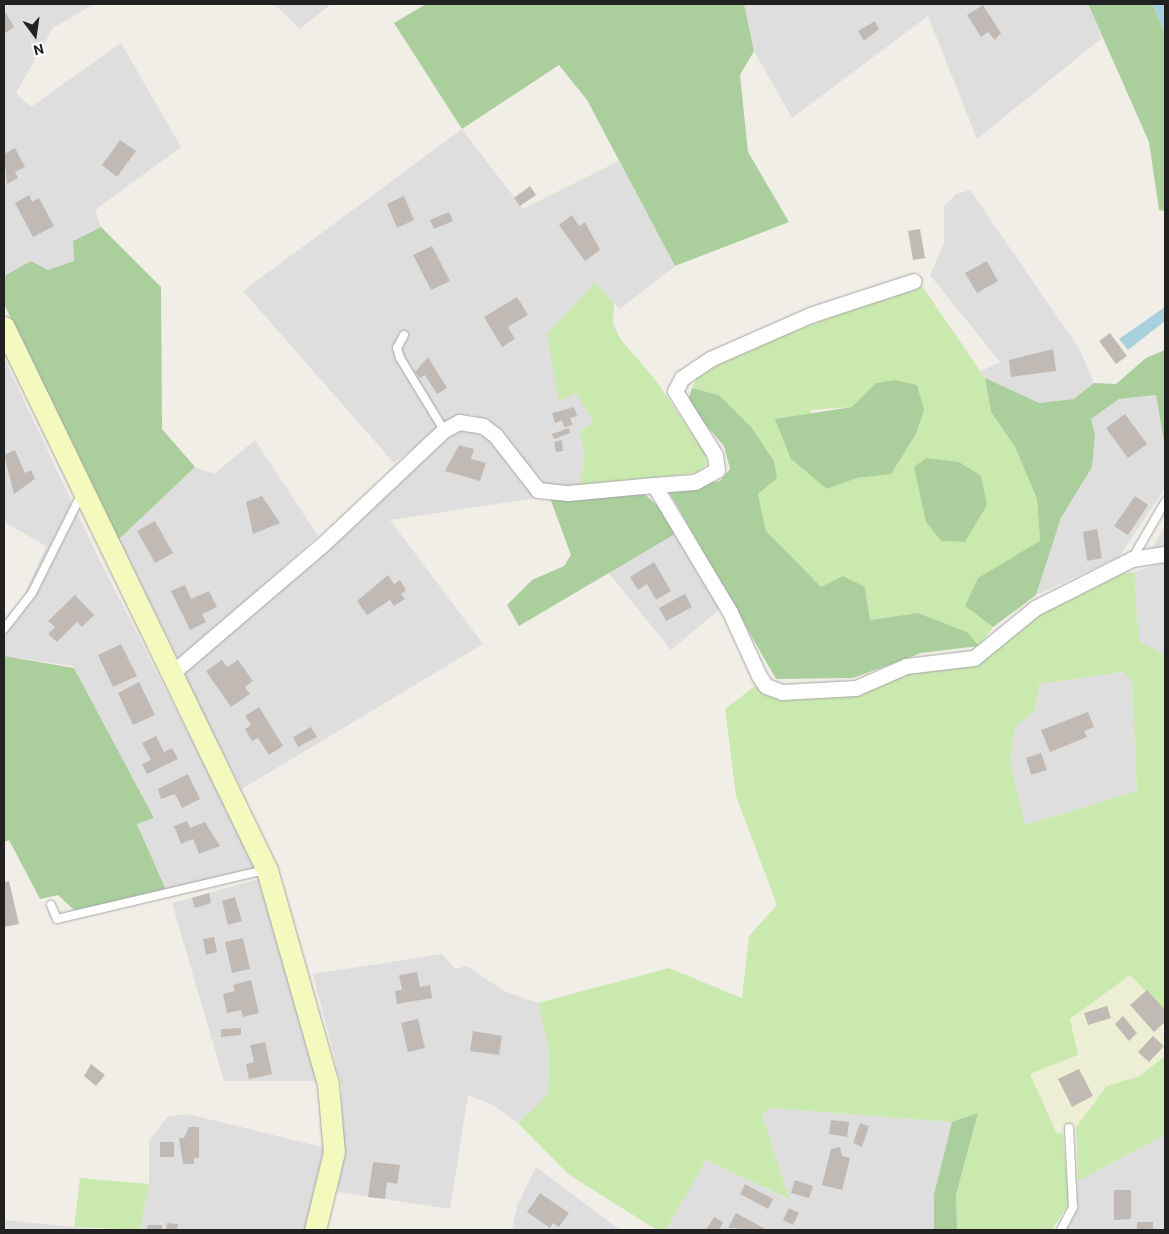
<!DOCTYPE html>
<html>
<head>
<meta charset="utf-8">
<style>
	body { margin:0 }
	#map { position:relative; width:1169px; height:1234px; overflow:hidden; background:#f1eee7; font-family:Roboto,sans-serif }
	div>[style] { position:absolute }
	.residential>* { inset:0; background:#dfdede }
	.farmland>* { inset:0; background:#ecefd3 }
	.grass>* { inset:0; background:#cae9af }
	.forest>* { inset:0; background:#aacf9d }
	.water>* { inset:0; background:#a9d0dd }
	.building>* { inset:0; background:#c1bab4 }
	.roads { filter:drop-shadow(0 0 1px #a5a5a5) drop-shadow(0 0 1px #a5a5a5) }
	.lane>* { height:8px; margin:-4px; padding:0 4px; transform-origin:4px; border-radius:4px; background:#fff }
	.street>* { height:15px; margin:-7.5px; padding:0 7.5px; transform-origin:7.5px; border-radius:7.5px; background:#fff }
	.secondary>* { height:21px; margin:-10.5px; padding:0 10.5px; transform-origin:10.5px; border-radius:10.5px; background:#f4f9bd }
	span { translate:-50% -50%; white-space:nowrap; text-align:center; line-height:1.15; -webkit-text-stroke:5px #fff; paint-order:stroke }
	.frame { position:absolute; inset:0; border:5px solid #212121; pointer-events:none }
	.north { position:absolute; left:10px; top:10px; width:50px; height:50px; -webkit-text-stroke:4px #fff; paint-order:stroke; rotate:166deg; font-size:14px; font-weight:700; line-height:20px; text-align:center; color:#212121 }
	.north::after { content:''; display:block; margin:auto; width:18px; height:22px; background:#212121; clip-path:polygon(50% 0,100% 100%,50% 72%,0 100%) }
</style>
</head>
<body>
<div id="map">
	<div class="residential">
		<div style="clip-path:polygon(4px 4px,94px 4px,53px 28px,16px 93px,31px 107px,121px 43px,181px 147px,95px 210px,101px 227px,73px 241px,74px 261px,48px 271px,31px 261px,4px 276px)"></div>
		<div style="clip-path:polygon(274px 4px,331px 4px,300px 29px)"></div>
		<div style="clip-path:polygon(744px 4px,1088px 4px,1102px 38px,977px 139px,928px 16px,792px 118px,754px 51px)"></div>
		<div style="clip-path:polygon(462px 129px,523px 209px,619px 161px,675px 266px,620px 309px,595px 283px,558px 400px,576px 393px,594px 423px,579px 431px,585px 454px,580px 485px,548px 487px,491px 425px,471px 414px,449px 422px,394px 463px,243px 291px)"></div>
		<div style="clip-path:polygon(970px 190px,1080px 350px,1094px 383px,1074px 399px,1039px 403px,985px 378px,981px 371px,1000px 362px,930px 275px,944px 243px,944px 206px,956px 194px)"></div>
		<div style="clip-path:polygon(4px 358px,97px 555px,257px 868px,167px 892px,137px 823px,154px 818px,73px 666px,4px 656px,4px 620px,23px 598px,46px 546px,4px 522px)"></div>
		<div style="clip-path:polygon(1156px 395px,1165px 448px,1165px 488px,1119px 557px,1036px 595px,1061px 518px,1092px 467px,1095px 435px,1091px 419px,1119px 399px)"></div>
		<div style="clip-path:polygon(461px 427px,491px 439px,536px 498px,390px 520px,483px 644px,242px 789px,182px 675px)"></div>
		<div style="clip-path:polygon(255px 440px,318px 536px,180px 661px,117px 541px,195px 467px,214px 474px)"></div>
		<div style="clip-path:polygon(1165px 526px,1165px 550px,1151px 550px)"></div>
		<div style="clip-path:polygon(675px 534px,720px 609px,671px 650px,608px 572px)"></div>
		<div style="clip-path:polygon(1165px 562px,1165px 655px,1139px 641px,1134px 572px)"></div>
		<div style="clip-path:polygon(1123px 672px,1132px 682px,1137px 791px,1025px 825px,1010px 763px,1015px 727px,1035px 710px,1039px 684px)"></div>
		<div style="clip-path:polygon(259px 879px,317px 1081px,224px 1081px,172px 903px)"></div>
		<div style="clip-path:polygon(442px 954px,455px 969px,467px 966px,504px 991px,538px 1003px,549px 1048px,548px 1095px,518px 1123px,491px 1104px,468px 1095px,450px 1209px,338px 1192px,342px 1087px,313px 974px)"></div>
		<div style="clip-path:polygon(771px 1108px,952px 1122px,934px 1194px,934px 1230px,666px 1230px,706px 1160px,788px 1199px,762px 1115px)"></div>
		<div style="clip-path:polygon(188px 1114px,330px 1149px,305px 1230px,140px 1230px,149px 1184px,149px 1141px,168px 1116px)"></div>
		<div style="clip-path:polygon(1165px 1135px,1165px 1230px,1066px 1230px,1076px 1204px,1078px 1181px)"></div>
		<div style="clip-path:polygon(536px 1167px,616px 1227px,621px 1230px,512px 1230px,517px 1206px)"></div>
		<div style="clip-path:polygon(4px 1220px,74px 1227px,106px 1230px,4px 1230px)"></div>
	</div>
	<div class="farmland">
		<div style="clip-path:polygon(1130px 975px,1165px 1010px,1165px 1022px,1159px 1028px,1165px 1037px,1165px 1056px,1140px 1076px,1107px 1086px,1076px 1127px,1057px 1135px,1030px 1074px,1077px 1055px,1070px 1019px)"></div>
	</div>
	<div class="grass">
		<div style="clip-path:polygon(595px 283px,614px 303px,613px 324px,621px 340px,654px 378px,705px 453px,707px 464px,697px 473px,580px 485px,585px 454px,579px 431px,594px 423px,576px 393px,559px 401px,547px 334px)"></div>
		<div style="clip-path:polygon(evenodd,920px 283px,985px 378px,991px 412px,1015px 447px,1037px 499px,1040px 541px,966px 607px,993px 627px,979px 646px,967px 632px,918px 613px,870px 620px,865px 587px,821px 588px,766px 531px,758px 494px,777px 478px,774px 461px,752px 428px,719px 395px,692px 388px,698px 376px,738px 353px,920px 283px,864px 396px,916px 434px,891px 473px,857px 478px,827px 489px,811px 410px,852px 407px,864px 396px,920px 283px,920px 488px,965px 542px,941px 541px,926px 522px,920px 488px)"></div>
		<div style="clip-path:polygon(evenodd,1134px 572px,1139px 641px,1165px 655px,1165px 1010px,1130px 975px,1070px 1019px,1078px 1055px,1030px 1074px,1057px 1134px,1063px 1133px,1069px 1203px,1052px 1230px,957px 1230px,956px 1195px,978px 1114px,952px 1122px,771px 1108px,762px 1115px,789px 1199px,706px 1160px,666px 1230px,657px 1230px,568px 1174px,518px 1123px,548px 1095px,549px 1048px,538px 1003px,669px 968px,742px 998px,749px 936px,777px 905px,736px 796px,725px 709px,755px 686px,773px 698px,824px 698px,855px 692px,913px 668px,971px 662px,1045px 607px,1115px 575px,1134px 572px,1123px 672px,1132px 682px,1137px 791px,1025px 825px,1010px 763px,1015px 727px,1035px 710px,1039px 684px,1123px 672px)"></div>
		<div style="clip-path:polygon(1165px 1056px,1165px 1135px,1078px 1181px,1076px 1127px,1107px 1086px,1140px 1076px)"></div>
		<div style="clip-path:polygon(80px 1178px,149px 1184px,140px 1230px,74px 1227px)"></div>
	</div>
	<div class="forest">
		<div style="clip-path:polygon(426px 4px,744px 4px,754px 51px,740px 75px,748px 152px,789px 222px,675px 266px,587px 100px,559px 65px,462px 129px,394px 23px)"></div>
		<div style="clip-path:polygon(1088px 4px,1153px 4px,1165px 34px,1165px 211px,1159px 210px,1149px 142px)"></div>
		<div style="clip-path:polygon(101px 227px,161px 287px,162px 429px,195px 467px,117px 541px,4px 304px,4px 276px,31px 261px,48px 270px,74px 261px,73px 241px)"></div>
		<div style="clip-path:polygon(1165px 350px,1165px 448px,1156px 395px,1119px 399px,1091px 419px,1095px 435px,1092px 467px,1061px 518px,1036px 595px,993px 627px,965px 606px,978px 578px,1040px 541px,1037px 499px,1015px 447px,991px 412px,985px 378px,1039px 403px,1074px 399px,1094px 383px,1116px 384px,1146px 358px)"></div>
		<div style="clip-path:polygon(894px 380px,917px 385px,924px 410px,916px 434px,891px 474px,857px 478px,827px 489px,791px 459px,775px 419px,852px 407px,876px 383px)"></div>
		<div style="clip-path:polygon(692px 388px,719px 395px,752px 428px,774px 461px,777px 478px,758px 494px,766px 531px,821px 587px,843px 576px,865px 587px,870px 620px,918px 613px,967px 632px,979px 646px,921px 653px,853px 678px,776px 679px,668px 490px,720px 481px,730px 469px,724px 446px,687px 403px)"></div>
		<div style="clip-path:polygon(926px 458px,959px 462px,981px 476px,987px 505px,965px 542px,941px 541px,926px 522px,914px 467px)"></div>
		<div style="clip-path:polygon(640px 490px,659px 507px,675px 534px,519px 626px,507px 605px,532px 580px,564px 566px,571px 555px,550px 498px)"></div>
		<div style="clip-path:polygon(4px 656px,74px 668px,154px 818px,137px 824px,167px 892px,74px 910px,58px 895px,40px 899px,9px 840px,4px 842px)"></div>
		<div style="clip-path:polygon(978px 1113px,956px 1195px,957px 1230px,934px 1230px,934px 1194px,952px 1122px)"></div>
	</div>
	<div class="water">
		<div style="clip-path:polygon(1153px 4px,1165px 4px,1165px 34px)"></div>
		<div style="clip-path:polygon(1165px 307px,1165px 321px,1128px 350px,1119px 339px)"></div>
	</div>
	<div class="building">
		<div style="clip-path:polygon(983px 5px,1001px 33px,995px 40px,988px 32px,981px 37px,967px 15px)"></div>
		<div style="clip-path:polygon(4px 10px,14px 27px,4px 34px)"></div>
		<div style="clip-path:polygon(875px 21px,879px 29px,864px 41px,858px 31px)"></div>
		<div style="clip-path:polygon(120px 140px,136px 151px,117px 177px,102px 165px)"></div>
		<div style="clip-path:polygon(15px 148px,25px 167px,15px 172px,18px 178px,7px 184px,4px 154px)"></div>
		<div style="clip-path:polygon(530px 186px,536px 195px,520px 206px,514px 198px)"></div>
		<div style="clip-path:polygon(29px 195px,32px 202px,39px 198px,54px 226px,33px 237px,15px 203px)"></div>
		<div style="clip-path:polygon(404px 196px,414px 220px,397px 228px,387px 204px)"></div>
		<div style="clip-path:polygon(449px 212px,453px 221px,434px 229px,430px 220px)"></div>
		<div style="clip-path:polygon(572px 215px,579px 226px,585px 222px,600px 250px,585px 261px,559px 225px)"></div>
		<div style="clip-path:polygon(920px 229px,925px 258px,913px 260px,908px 231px)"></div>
		<div style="clip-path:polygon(432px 246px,450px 281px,431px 290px,413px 255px)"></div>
		<div style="clip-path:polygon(987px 261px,998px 281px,977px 293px,965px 273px)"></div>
		<div style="clip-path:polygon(517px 297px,528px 315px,508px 327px,515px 339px,502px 347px,484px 317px)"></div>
		<div style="clip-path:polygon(1110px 333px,1127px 356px,1116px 364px,1099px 341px)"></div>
		<div style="clip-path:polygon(1053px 349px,1056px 371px,1011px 377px,1009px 360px)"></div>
		<div style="clip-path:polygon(428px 357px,447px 388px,437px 394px,425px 375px,420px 378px,415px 372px)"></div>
		<div style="clip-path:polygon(574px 407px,577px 416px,570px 418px,573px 425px,564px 427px,562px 420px,555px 423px,552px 413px)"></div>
		<div style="clip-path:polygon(1125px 414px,1147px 444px,1128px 458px,1106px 428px)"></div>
		<div style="clip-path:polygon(569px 428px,570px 433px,554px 439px,552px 434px)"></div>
		<div style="clip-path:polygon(562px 440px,563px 451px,556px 452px,554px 442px)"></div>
		<div style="clip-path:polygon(459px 445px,474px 449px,471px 459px,486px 463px,480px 481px,445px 471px)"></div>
		<div style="clip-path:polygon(15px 450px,25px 473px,31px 470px,35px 479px,14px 494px,4px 455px)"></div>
		<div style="clip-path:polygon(262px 496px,280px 523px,253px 534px,246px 502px)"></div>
		<div style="clip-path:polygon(1135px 496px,1148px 505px,1128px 535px,1114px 526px)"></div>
		<div style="clip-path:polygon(155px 521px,173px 553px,155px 563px,137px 531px)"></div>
		<div style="clip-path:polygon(1097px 529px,1102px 558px,1087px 561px,1083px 532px)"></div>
		<div style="clip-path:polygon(654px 562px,671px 591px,656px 600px,647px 584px,638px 590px,630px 577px)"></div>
		<div style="clip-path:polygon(388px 575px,394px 584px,400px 580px,406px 590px,401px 594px,405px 599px,394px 606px,390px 600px,367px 615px,357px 601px)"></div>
		<div style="clip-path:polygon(185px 585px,191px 599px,209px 591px,217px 607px,202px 614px,206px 622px,190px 630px,171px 591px)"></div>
		<div style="clip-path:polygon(685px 594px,692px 607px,666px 621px,659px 608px)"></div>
		<div style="clip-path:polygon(75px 595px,94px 615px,82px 627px,77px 622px,57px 642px,48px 634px,55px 627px,48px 621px)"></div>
		<div style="clip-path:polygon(121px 644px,137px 676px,113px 687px,98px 655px)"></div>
		<div style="clip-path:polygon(222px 660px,227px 667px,238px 660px,253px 681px,245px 687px,250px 694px,231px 707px,206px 671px)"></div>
		<div style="clip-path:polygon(139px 682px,155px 715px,133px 725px,118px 693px)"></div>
		<div style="clip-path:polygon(259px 707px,283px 746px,269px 755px,258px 738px,252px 741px,245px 729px,251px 725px,245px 716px)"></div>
		<div style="clip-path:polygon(1088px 712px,1094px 727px,1084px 731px,1087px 737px,1050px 752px,1041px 730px)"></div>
		<div style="clip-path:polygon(311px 727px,317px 737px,298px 747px,293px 737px)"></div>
		<div style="clip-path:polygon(156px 736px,164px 752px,172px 748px,178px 759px,147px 774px,142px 764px,151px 760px,142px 743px)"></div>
		<div style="clip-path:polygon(1041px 753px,1047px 770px,1031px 775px,1026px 758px)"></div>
		<div style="clip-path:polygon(188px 774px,200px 799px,182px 808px,175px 794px,161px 799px,158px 789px)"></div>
		<div style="clip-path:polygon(187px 821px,190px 828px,205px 822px,220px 846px,199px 854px,193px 839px,181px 844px,174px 826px)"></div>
		<div style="clip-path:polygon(9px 881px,19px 924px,4px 927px,4px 882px)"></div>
		<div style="clip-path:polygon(209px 893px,211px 903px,195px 908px,192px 898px)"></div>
		<div style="clip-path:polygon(235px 897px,242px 921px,228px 925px,222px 901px)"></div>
		<div style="clip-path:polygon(214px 937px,217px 952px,206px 955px,203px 939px)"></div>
		<div style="clip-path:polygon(243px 938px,250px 969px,232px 973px,225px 942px)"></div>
		<div style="clip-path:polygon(417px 972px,420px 987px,430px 985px,432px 998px,397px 1004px,395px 991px,402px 990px,399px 975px)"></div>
		<div style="clip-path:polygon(251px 980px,259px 1013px,243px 1017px,241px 1010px,227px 1013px,223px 994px,235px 991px,233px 985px)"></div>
		<div style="clip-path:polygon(1147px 990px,1165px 1010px,1165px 1022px,1154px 1032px,1130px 1005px)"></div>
		<div style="clip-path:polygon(1107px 1006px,1111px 1018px,1088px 1025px,1084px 1013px)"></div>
		<div style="clip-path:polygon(1123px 1016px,1137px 1033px,1129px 1041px,1115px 1024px)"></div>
		<div style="clip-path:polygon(418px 1019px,425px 1048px,408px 1052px,401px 1023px)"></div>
		<div style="clip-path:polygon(241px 1028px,241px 1035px,221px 1037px,221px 1029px)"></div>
		<div style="clip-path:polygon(473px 1031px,502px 1036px,499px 1055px,470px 1051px)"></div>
		<div style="clip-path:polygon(1153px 1036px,1164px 1046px,1149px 1062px,1138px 1052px)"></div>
		<div style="clip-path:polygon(265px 1042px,272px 1074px,249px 1079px,246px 1064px,254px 1062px,250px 1045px)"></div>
		<div style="clip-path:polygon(91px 1064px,105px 1075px,96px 1086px,84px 1076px)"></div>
		<div style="clip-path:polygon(1079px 1069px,1093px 1096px,1072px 1107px,1058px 1079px)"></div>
		<div style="clip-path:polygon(831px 1120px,849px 1122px,847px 1137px,829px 1134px)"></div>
		<div style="clip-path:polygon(860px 1123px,869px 1126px,862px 1147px,853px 1143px)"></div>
		<div style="clip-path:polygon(189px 1127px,199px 1127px,199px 1158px,194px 1158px,194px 1164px,183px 1164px,179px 1138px,184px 1138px)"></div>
		<div style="clip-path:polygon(160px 1142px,174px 1142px,174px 1157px,160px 1157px)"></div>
		<div style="clip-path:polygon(840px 1147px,842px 1156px,850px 1158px,842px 1190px,822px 1185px,831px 1149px)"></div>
		<div style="clip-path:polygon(373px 1162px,400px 1165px,397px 1184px,387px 1182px,385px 1199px,368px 1197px)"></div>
		<div style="clip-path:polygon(795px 1180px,813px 1186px,809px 1198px,791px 1193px)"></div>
		<div style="clip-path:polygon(745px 1184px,773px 1199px,768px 1209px,740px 1194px)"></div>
		<div style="clip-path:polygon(1114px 1190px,1131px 1190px,1131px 1219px,1114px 1220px)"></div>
		<div style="clip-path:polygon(540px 1193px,569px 1213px,559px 1227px,553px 1223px,550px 1228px,527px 1212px)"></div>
		<div style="clip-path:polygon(789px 1208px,799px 1213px,793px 1225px,783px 1220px)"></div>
		<div style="clip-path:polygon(736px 1213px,767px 1230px,728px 1228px)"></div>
		<div style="clip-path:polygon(714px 1217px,723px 1222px,719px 1230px,706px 1230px)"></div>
		<div style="clip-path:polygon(1137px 1222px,1153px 1222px,1153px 1230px,1137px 1230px)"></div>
		<div style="clip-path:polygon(167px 1223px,178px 1224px,177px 1230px,166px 1230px)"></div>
		<div style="clip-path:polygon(148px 1225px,162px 1225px,162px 1230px,147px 1230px)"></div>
	</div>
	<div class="roads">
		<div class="lane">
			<div style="left:404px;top:335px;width:15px;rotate:118deg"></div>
			<div style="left:397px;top:348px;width:10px;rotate:73deg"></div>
			<div style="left:400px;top:358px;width:84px;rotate:58.6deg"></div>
			<div style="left:1132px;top:559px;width:66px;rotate:-59.9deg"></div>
			<div style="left:4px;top:629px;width:46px;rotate:-52.1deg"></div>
			<div style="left:32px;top:593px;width:110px;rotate:-63.4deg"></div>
			<div style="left:51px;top:905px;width:15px;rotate:67deg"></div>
			<div style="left:57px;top:919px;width:214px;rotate:-13.3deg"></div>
			<div style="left:1061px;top:1230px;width:26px;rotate:-62deg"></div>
			<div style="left:1073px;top:1207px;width:79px;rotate:-92.9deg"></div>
		</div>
		<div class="street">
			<div style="left:654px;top:485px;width:41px;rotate:-4.2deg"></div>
			<div style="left:695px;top:482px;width:25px;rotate:-29deg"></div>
			<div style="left:717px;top:470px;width:15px;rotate:-98deg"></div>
			<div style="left:715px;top:455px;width:75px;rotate:-122deg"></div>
			<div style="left:675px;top:391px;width:15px;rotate:-62deg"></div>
			<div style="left:682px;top:378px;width:34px;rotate:-34deg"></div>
			<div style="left:710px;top:359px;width:109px;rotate:-23.7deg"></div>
			<div style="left:810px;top:315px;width:109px;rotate:-18.1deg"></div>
			<div style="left:172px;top:673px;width:199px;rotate:-40.5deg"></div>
			<div style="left:323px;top:544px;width:166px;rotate:-43.3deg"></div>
			<div style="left:444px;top:430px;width:17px;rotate:-28deg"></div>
			<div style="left:459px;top:422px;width:24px;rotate:9deg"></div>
			<div style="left:483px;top:426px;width:15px;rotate:37deg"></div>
			<div style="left:495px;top:435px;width:70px;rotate:52deg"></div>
			<div style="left:538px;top:490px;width:30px;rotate:6deg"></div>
			<div style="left:568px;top:493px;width:86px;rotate:-5.3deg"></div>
			<div style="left:654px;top:485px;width:148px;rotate:59.1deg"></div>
			<div style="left:730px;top:612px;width:70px;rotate:65.6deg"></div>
			<div style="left:759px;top:676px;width:12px;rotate:55deg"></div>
			<div style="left:766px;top:686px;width:17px;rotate:21deg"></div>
			<div style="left:782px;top:692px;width:74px;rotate:-3.1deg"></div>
			<div style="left:856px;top:688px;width:55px;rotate:-23.7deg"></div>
			<div style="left:906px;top:666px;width:68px;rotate:-6.7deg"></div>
			<div style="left:974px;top:658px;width:79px;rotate:-39.3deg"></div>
			<div style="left:1035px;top:608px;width:109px;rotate:-26.8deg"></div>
			<div style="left:1132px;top:559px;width:33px;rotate:-9deg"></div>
		</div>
		<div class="secondary">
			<div style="left:4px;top:327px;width:603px;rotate:64.16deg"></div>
			<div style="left:267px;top:870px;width:223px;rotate:74.1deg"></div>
			<div style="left:328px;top:1084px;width:68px;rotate:85deg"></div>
			<div style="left:334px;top:1152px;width:80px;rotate:103.7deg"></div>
		</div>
	</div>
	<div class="frame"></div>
	<div class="north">N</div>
</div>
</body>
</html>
